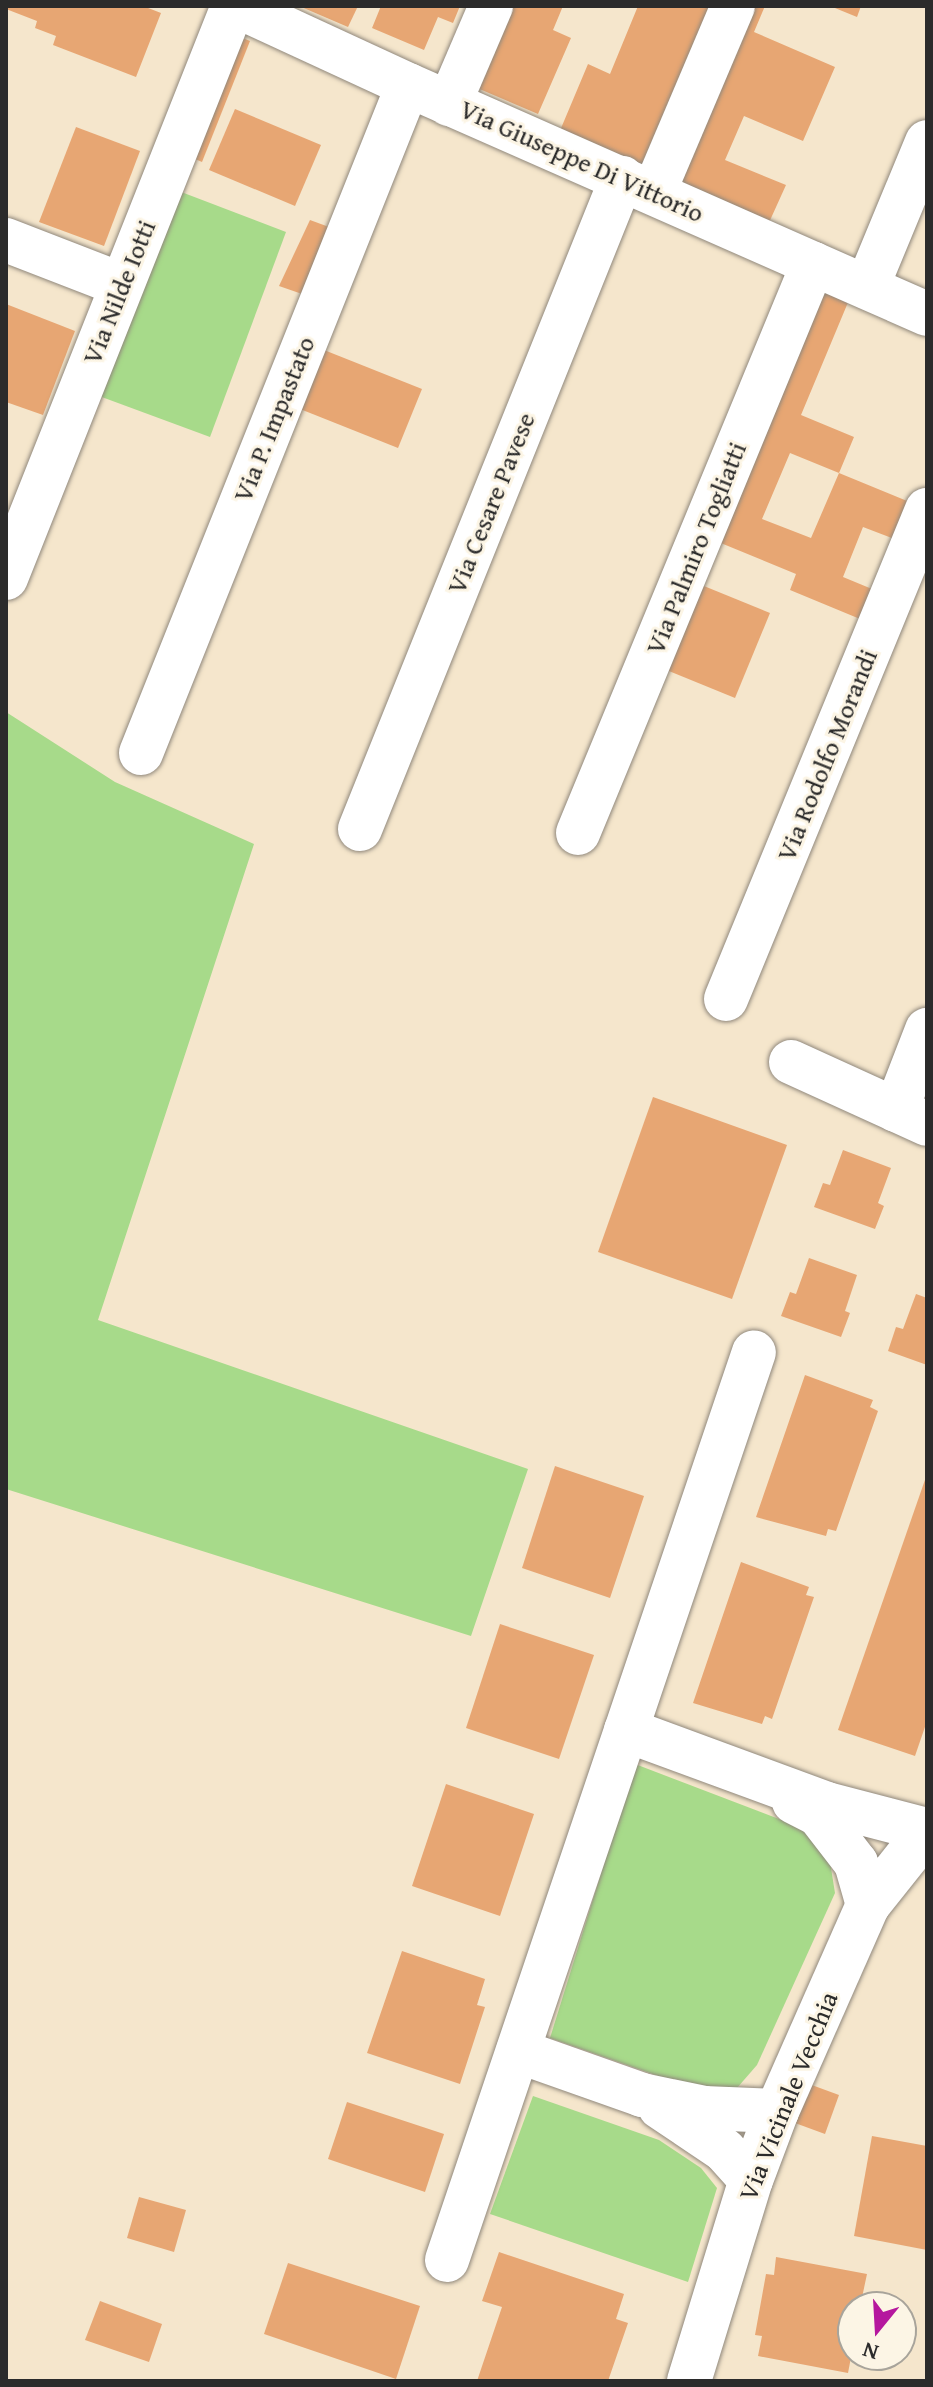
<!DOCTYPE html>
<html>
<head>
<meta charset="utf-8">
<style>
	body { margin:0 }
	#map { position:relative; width:933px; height:2387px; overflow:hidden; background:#f5e6cc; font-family:"Gentium Book Plus",serif }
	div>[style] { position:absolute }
	.green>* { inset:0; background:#a7da8a }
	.building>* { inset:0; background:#e7a673 }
	.roads { filter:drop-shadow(0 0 2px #90887c) drop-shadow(0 0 2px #90887c) }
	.minor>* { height:44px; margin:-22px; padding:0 22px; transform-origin:22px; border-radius:22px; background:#fff }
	span { translate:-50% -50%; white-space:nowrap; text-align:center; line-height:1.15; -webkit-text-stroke:6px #fcf5e5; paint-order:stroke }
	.street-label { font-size:26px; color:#2b2b2b }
	.frame { position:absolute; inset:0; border:8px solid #2b2b2b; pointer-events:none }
	.north { position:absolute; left:837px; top:2291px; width:80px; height:80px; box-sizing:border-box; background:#fcf5e5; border:2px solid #a8a49b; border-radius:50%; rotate:198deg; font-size:22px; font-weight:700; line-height:32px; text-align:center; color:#2b2b2b }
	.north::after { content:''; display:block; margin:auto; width:28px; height:36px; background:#b5179e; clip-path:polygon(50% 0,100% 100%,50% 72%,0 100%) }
</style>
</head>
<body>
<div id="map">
	<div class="green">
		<div style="clip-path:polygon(176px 190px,286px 232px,210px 437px,99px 396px)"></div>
		<div style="clip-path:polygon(6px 712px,115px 782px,254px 844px,98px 1320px,528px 1469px,471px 1636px,6px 1489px)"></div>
		<div style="clip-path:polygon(635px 1764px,826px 1837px,835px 1893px,757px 2065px,737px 2088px,712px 2091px,684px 2085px,550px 2038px)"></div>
		<div style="clip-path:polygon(533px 2096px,659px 2140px,701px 2168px,717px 2188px,688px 2282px,490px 2214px)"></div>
	</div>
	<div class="building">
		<div style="clip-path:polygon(6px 6px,143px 6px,161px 13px,136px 77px,53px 45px,56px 36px,35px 28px,37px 21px,6px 9px)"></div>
		<div style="clip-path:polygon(299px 6px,358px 6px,348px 27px)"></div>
		<div style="clip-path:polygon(381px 6px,460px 6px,453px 23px,438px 17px,424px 50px,372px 28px)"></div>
		<div style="clip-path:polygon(503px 6px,563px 6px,553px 30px,571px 38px,538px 114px,470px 85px)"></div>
		<div style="clip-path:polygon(638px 6px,723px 6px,653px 172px,559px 133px,588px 64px,610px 74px)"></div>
		<div style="clip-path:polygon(745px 6px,765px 6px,754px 32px,835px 67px,803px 141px,744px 116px,725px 160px,786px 185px,767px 227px,668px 185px)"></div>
		<div style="clip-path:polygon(830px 6px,861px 6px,857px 17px)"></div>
		<div style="clip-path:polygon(233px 34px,250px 41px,202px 162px,186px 155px)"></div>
		<div style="clip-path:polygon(235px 109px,321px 145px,295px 206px,209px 170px)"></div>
		<div style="clip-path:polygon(76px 127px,140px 151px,104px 246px,39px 222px)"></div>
		<div style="clip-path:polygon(310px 220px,329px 227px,302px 294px,279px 286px)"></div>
		<div style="clip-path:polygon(815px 286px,849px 300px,801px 415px,854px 437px,839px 473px,790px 453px,762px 519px,811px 538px,839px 473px,912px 503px,897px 540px,863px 527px,843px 577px,872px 589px,860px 619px,790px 590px,796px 574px,711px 539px)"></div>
		<div style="clip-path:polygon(6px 304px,75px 331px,43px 415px,6px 402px)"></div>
		<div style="clip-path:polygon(319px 348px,422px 389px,398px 448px,295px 407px)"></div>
		<div style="clip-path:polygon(699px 584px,770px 613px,735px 698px,664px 669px)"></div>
		<div style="clip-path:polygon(653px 1097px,787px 1145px,732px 1299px,598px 1252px)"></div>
		<div style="clip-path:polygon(843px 1150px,891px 1168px,878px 1203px,884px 1206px,875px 1229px,814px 1207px,823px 1183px,830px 1185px)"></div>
		<div style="clip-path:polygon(809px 1258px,857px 1275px,845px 1311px,850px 1313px,841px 1337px,781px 1316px,790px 1292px,796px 1294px)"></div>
		<div style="clip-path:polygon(916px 1294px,927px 1298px,927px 1365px,888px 1351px,896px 1327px,903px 1329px)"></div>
		<div style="clip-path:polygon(805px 1375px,873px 1400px,870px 1407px,878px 1411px,836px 1531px,828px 1529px,826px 1536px,756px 1517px)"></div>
		<div style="clip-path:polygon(555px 1466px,644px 1496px,610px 1598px,522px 1568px)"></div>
		<div style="clip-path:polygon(927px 1474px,927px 1721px,915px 1756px,838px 1730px)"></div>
		<div style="clip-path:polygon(741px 1562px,809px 1587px,806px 1595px,814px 1597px,772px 1719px,765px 1716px,762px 1724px,693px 1703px)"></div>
		<div style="clip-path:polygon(500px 1624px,594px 1655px,559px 1759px,466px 1728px)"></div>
		<div style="clip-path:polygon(446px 1784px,534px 1814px,500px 1916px,412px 1886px)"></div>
		<div style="clip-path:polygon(402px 1951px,485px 1979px,477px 2005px,485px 2007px,460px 2084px,367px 2053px)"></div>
		<div style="clip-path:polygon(809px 2084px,839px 2095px,825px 2134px,795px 2123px)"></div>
		<div style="clip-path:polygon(347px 2102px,444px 2134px,425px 2192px,328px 2159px)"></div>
		<div style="clip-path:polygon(872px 2136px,927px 2146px,927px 2250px,854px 2236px)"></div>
		<div style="clip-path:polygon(139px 2197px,186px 2210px,174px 2252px,127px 2238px)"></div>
		<div style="clip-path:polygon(499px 2252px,624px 2294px,616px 2319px,628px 2323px,608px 2381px,477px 2381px,502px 2307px,482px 2301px)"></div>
		<div style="clip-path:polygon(776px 2257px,867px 2274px,860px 2307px,853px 2307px,853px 2347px,848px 2373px,758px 2356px,762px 2336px,755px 2335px,766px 2274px,774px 2275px)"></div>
		<div style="clip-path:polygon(288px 2263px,420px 2306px,396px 2379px,264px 2334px)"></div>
		<div style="clip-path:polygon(100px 2301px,162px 2324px,149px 2362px,85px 2340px)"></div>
	</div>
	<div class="roads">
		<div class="minor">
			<div style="left:237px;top:6px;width:188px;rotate:24.8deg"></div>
			<div style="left:408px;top:85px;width:567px;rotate:23.81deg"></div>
			<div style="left:449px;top:104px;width:107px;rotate:-66.8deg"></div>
			<div style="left:654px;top:192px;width:202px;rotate:-67deg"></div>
			<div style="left:6px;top:240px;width:124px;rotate:21.2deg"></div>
			<div style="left:867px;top:287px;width:157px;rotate:-67.5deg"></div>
			<div style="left:6px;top:578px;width:615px;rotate:-68.35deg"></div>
			<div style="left:141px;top:753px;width:719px;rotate:-68.21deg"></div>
			<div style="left:360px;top:829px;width:702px;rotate:-68.08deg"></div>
			<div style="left:578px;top:833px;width:616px;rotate:-67.56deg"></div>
			<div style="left:726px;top:999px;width:529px;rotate:-67.66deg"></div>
			<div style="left:791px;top:1062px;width:149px;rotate:24.5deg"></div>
			<div style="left:896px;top:1110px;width:86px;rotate:-68.8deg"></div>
			<div style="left:626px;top:1730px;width:214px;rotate:20.2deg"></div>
			<div style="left:827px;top:1804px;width:103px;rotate:14.6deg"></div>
			<div style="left:794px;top:1802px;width:28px;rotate:27deg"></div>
			<div style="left:819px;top:1815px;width:61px;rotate:52.4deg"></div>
			<div style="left:856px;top:1863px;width:44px;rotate:74.1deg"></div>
			<div style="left:518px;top:2051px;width:132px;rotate:19.5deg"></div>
			<div style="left:642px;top:2095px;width:63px;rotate:11.8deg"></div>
			<div style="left:704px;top:2108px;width:73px;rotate:2.4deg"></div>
			<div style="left:660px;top:2107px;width:77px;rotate:33.9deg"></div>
			<div style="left:724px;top:2150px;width:40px;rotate:48deg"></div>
			<div style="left:447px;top:2260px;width:958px;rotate:-71.32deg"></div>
			<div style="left:689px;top:2381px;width:210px;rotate:-72.9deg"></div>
			<div style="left:751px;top:2180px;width:74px;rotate:-69.4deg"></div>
			<div style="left:777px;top:2111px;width:225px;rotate:-66.2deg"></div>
			<div style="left:868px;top:1905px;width:95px;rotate:-51.4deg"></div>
		</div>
	</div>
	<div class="street-label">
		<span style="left:582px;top:161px;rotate:24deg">Via Giuseppe Di Vittorio</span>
		<span style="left:119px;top:292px;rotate:-68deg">Via Nilde Iotti</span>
		<span style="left:274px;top:419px;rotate:-68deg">Via P. Impastato</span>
		<span style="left:491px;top:503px;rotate:-68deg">Via Cesare Pavese</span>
		<span style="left:696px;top:548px;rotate:-68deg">Via Palmiro Togliatti</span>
		<span style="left:827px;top:755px;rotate:-68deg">Via Rodolfo Morandi</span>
		<span style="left:788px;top:2096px;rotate:-68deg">Via Vicinale Vecchia</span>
	</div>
	<div class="frame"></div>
	<div class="north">N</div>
</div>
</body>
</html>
